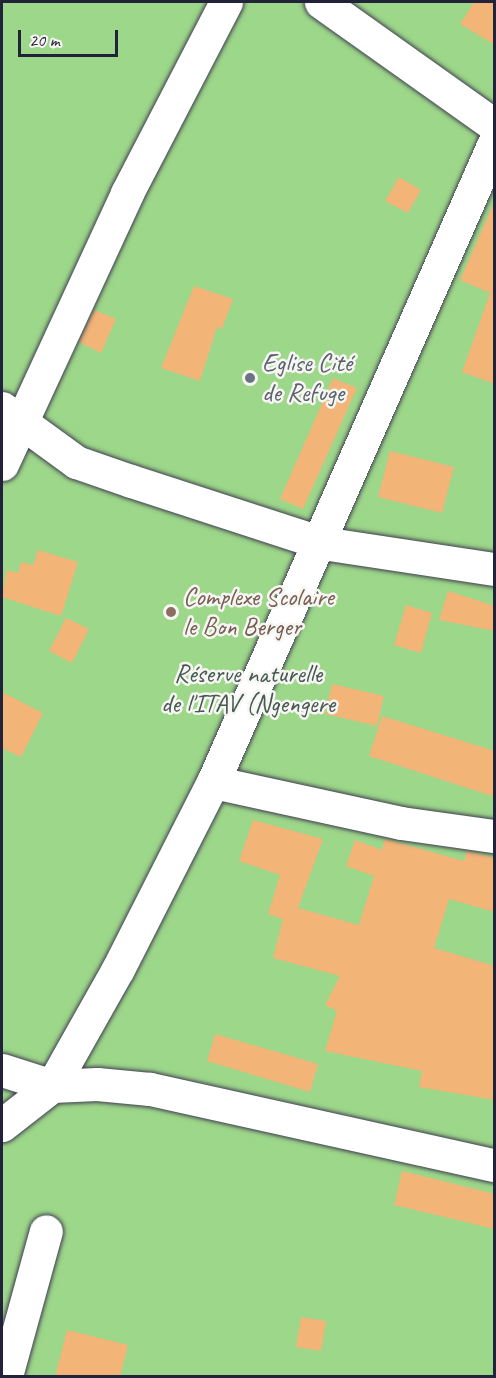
<!DOCTYPE html>
<html>
<head>
<meta charset="utf-8">
<style>
	body { margin:0 }
	#map { position:relative; width:496px; height:1378px; overflow:hidden; background:#f0e5cd; font-family:Caveat,sans-serif }
	div>[style] { position:absolute }
	.green>* { inset:0; background:#9dd78a }
	.building>* { inset:0; background:#f2b477 }
	.roads { filter:drop-shadow(0 0 2px #413f51) drop-shadow(0 0 2px #413f51) }
	.minor>* { height:33px; margin:-16.5px; padding:0 16.5px; transform-origin:16.5px; border-radius:16.5px; background:#fff }
	.dots>* { width:16px; height:16px; translate:-50% -50%; box-sizing:border-box; border:3px solid #f6f6f2; border-radius:50% }
	span { translate:-50% -50%; white-space:nowrap; text-align:center; line-height:1.15; -webkit-text-stroke:5px #f6f6f2; paint-order:stroke }
	.worship-label { font-size:26px; color:#5b616d }
	.left { translate:0 -50%; text-align:left }
	.education-label { font-size:26px; color:#785e54 }
	.park-label { font-size:26px; color:#475853 }
	.frame { position:absolute; inset:0; border:3px solid #22223b; pointer-events:none }
	.scale { position:absolute; left:18px; top:30px; width:100px; height:27px; box-sizing:border-box; border:3px solid #22223b; border-top:0; padding-left:8px; font-size:18px; line-height:21px; white-space:nowrap; color:#22223b; -webkit-text-stroke:4px #f6f6f2; paint-order:stroke }
</style>
</head>
<body>
<div id="map">
	<div class="green">
		<div style="clip-path:polygon(2px 2px,494px 2px,494px 1376px,2px 1376px)"></div>
	</div>
	<div class="building">
		<div style="clip-path:polygon(474px 2px,495px 2px,495px 45px,460px 24px)"></div>
		<div style="clip-path:polygon(399px 177px,421px 190px,408px 213px,385px 201px)"></div>
		<div style="clip-path:polygon(495px 200px,495px 384px,462px 372px,490px 293px,460px 280px)"></div>
		<div style="clip-path:polygon(194px 286px,233px 299px,222px 329px,217px 327px,200px 381px,161px 368px)"></div>
		<div style="clip-path:polygon(94px 310px,116px 319px,101px 353px,79px 342px)"></div>
		<div style="clip-path:polygon(333px 378px,357px 388px,303px 509px,280px 499px)"></div>
		<div style="clip-path:polygon(390px 451px,454px 467px,442px 513px,378px 497px)"></div>
		<div style="clip-path:polygon(38px 550px,78px 562px,61px 616px,2px 597px,7px 570px,18px 573px,21px 562px,33px 565px)"></div>
		<div style="clip-path:polygon(448px 591px,495px 606px,495px 631px,439px 620px)"></div>
		<div style="clip-path:polygon(406px 605px,432px 613px,421px 653px,394px 645px)"></div>
		<div style="clip-path:polygon(66px 618px,89px 629px,72px 663px,49px 651px)"></div>
		<div style="clip-path:polygon(332px 684px,384px 696px,377px 726px,325px 714px)"></div>
		<div style="clip-path:polygon(2px 692px,43px 713px,21px 757px,2px 748px)"></div>
		<div style="clip-path:polygon(382px 716px,495px 751px,495px 797px,369px 756px)"></div>
		<div style="clip-path:polygon(253px 820px,323px 839px,298px 908px,359px 925px,374px 876px,346px 866px,355px 840px,382px 850px,385px 839px,464px 861px,467px 851px,495px 858px,495px 912px,449px 899px,434px 948px,495px 966px,495px 1100px,419px 1087px,422px 1071px,325px 1051px,337px 1011px,325px 1005px,340px 976px,273px 958px,283px 919px,268px 914px,280px 875px,239px 861px)"></div>
		<div style="clip-path:polygon(215px 1034px,318px 1064px,310px 1092px,207px 1061px)"></div>
		<div style="clip-path:polygon(402px 1171px,495px 1194px,495px 1229px,394px 1205px)"></div>
		<div style="clip-path:polygon(301px 1317px,326px 1321px,321px 1351px,296px 1347px)"></div>
		<div style="clip-path:polygon(67px 1330px,128px 1345px,120px 1377px,55px 1377px)"></div>
	</div>
	<div class="roads">
		<div class="minor">
			<div style="left:321px;top:2px;width:212px;rotate:35.4deg"></div>
			<div style="left:2px;top:408px;width:92px;rotate:36.1deg"></div>
			<div style="left:76px;top:462px;width:58px;rotate:19.1deg"></div>
			<div style="left:131px;top:481px;width:201px;rotate:18deg"></div>
			<div style="left:322px;top:543px;width:174px;rotate:8.6deg"></div>
			<div style="left:2px;top:464px;width:298px;rotate:-65.2deg"></div>
			<div style="left:127px;top:193px;width:215px;rotate:-62.6deg"></div>
			<div style="left:213px;top:782px;width:192px;rotate:12.3deg"></div>
			<div style="left:401px;top:823px;width:94px;rotate:8deg"></div>
			<div style="left:2px;top:1070px;width:52px;rotate:17.7deg"></div>
			<div style="left:52px;top:1086px;width:134px;rotate:-60.6deg"></div>
			<div style="left:118px;top:969px;width:210px;rotate:-63.1deg"></div>
			<div style="left:213px;top:782px;width:698px;rotate:-66.26deg"></div>
			<div style="left:2px;top:1125px;width:63px;rotate:-38deg"></div>
			<div style="left:52px;top:1086px;width:45px;rotate:-2.5deg"></div>
			<div style="left:97px;top:1084px;width:53px;rotate:5.4deg"></div>
			<div style="left:150px;top:1089px;width:352px;rotate:12.5deg"></div>
			<div style="left:6px;top:1376px;width:150px;rotate:-74.6deg"></div>
		</div>
	</div>
	<div class="dots">
		<div style="left:250px;top:378px;background:#6b7280"></div>
		<div style="left:171px;top:612px;background:#8d6e63"></div>
	</div>
	<div class="worship-label">
		<span class="left" style="left:262px;top:378px">Eglise Cité<br>de Refuge</span>
	</div>
	<div class="education-label">
		<span class="left" style="left:183px;top:612px">Complexe Scolaire<br>le Bon Berger</span>
	</div>
	<div class="park-label">
		<span style="left:248px;top:689px">Réserve naturelle<br>de l'ITAV (Ngengere</span>
	</div>
	<div class="frame"></div>
	<div class="scale">20 m</div>
</div>
</body>
</html>
